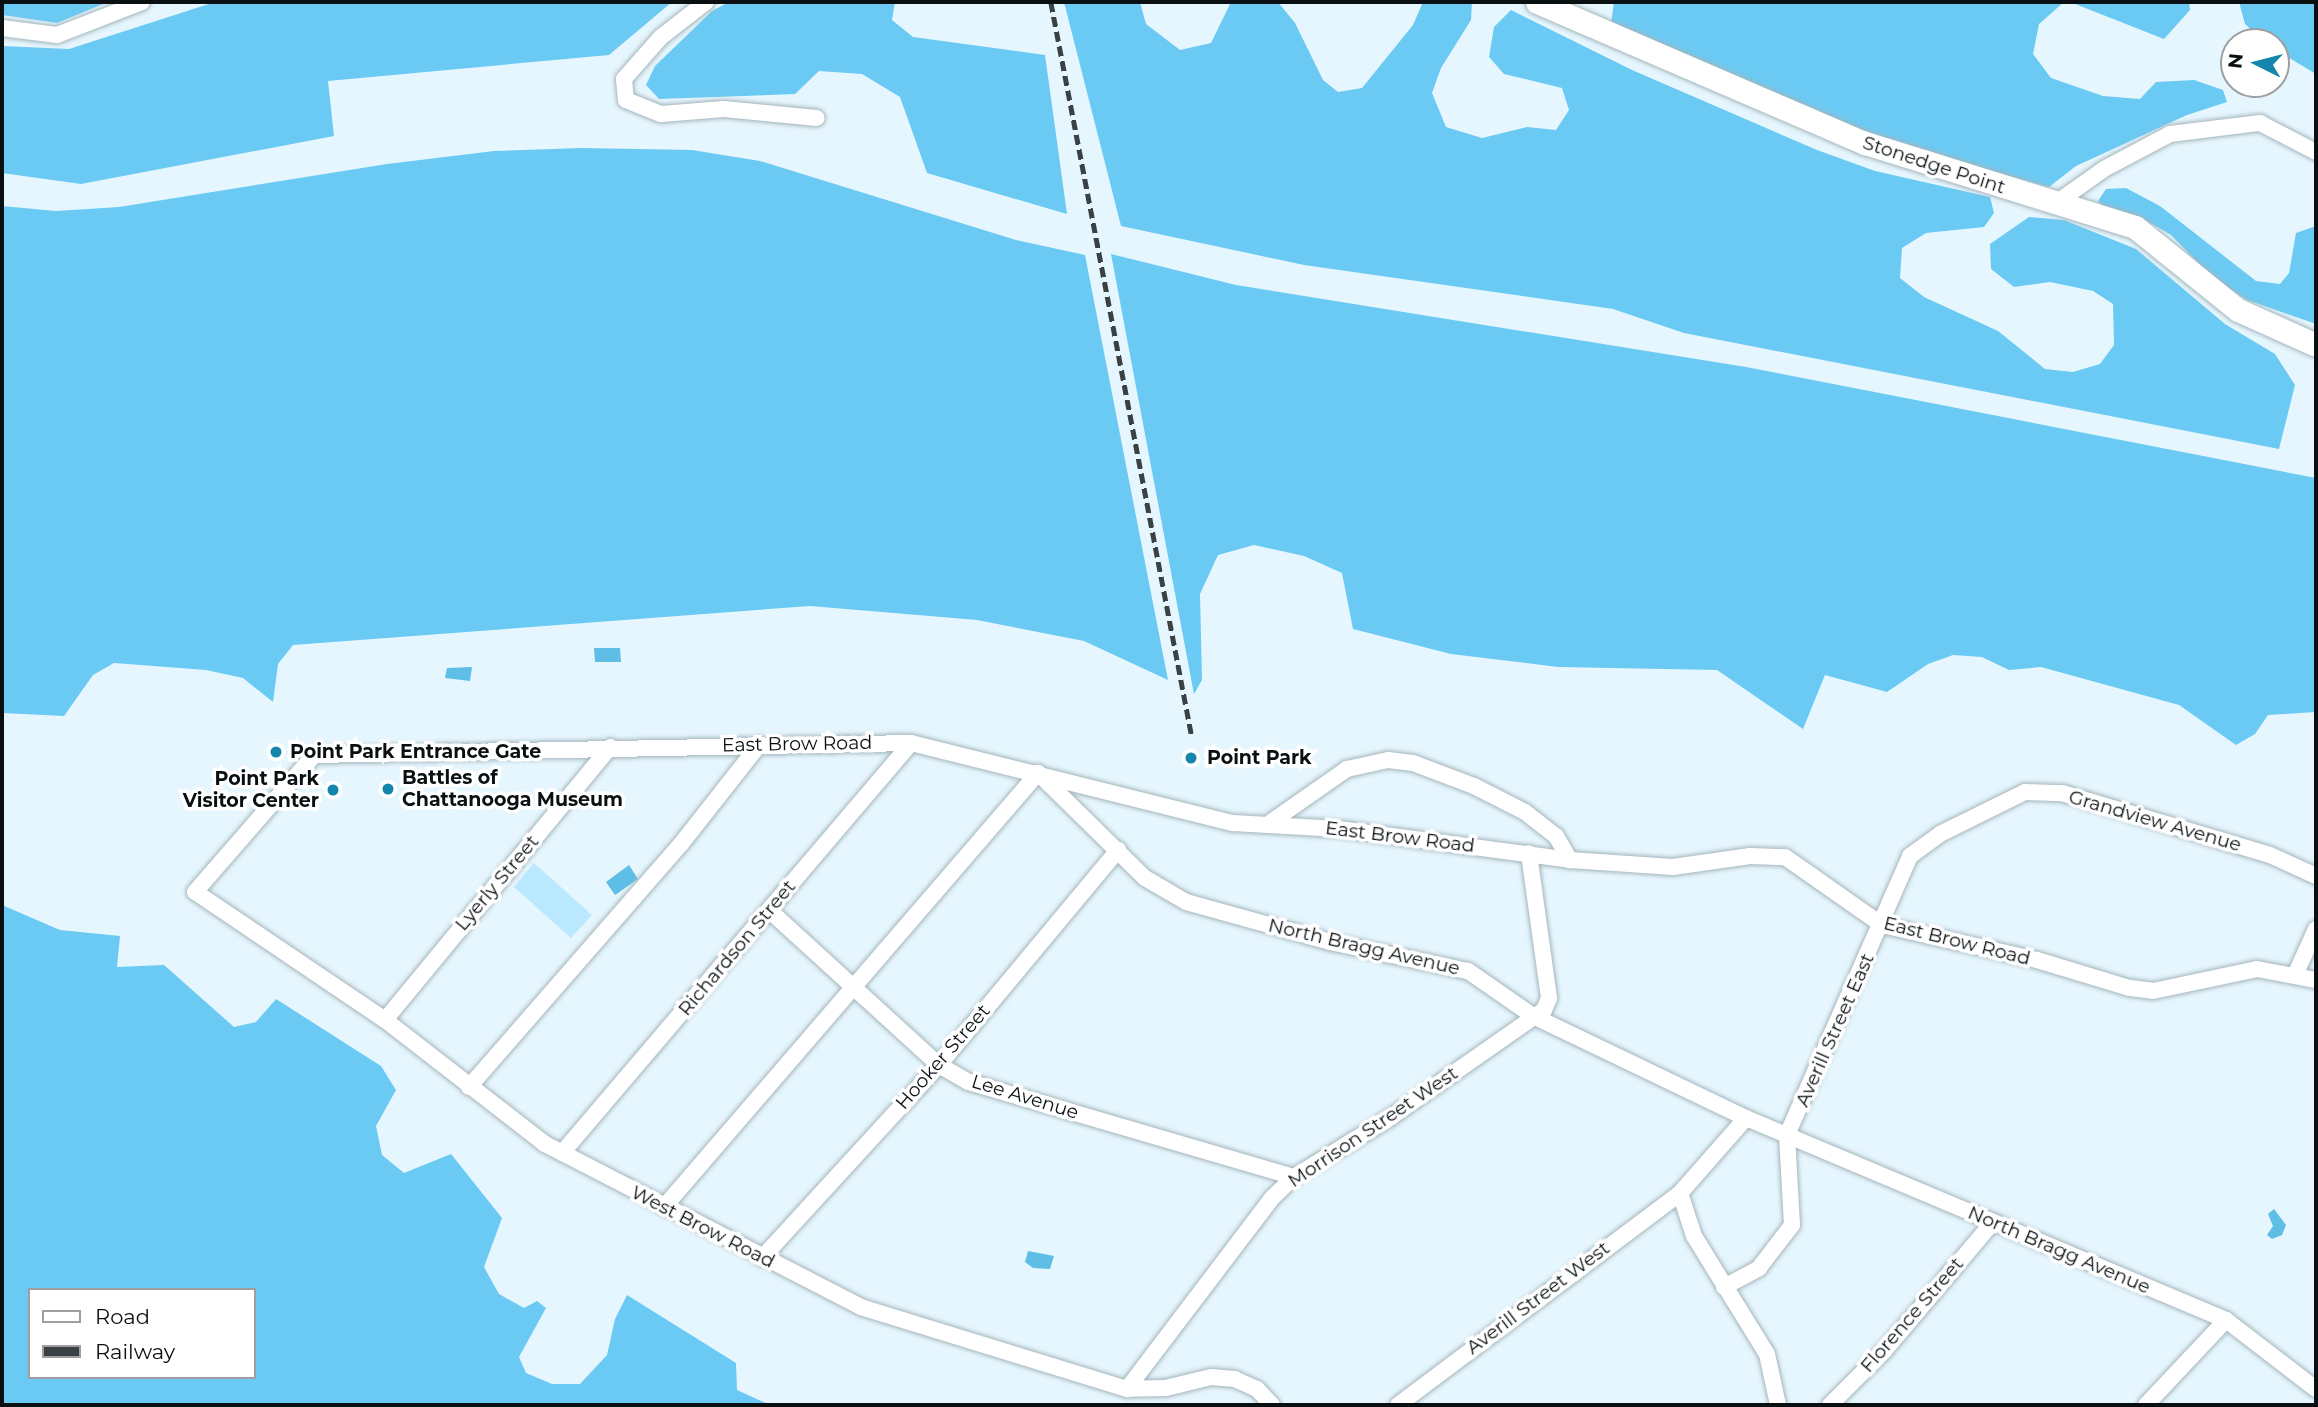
<!DOCTYPE html>
<html>
<head>
<meta charset="utf-8">
<style>
	body { margin:0 }
	#map { position:relative; width:2318px; height:1407px; overflow:hidden; background:#e6f6fe; font-family:Montserrat,sans-serif }
	div>[style] { position:absolute }
	.green>* { inset:0; background:#bae9ff }
	.forest>* { inset:0; background:#6bcaf3 }
	.water>* { inset:0; background:#5fbee6 }
	.roads { filter:drop-shadow(0 0 2px #a5b5bc) drop-shadow(0 0 2px #a5b5bc) }
	.minor>* { height:16px; margin:-8px; padding:0 8px; transform-origin:8px; border-radius:8px; background:#fff }
	.secondary>* { height:23px; margin:-11.5px; padding:0 11.5px; transform-origin:11.5px; border-radius:11.5px; background:#fff }
	.rail>* { height:4.5px; margin-top:-2.25px; transform-origin:0; background:repeating-linear-gradient(90deg,#394144 0 10px,transparent 0 15px) }
	.dots>* { width:19px; height:19px; translate:-50% -50%; box-sizing:border-box; border:4px solid #fff; border-radius:50% }
	span { translate:-50% -50%; white-space:nowrap; text-align:center; line-height:1.15; -webkit-text-stroke:7px #fff; paint-order:stroke }
	.street-label { font-size:19px; color:#0a1012 }
	.poi-label { font-size:19px; color:#0a1012; font-weight:700 }
	.left { translate:0 -50%; text-align:left }
	.right { translate:-100% -50%; text-align:right }
	.frame { position:absolute; inset:0; border:4px solid #0a1012; pointer-events:none }
	.legend { position:absolute; left:28px; top:1288px; width:228px; height:91px; box-sizing:border-box; background:#fff; border:2px solid #9d9fa0; margin:0; padding:9px 12px; list-style:none; font-size:21px; color:#0a1012 }
	.legend li { display:flex; align-items:center; gap:14px; height:35px }
	.legend b { width:35px; border:2px solid #9d9fa0 }
	.north { position:absolute; left:2220px; top:28px; width:70px; height:70px; box-sizing:border-box; background:#fff; border:2px solid #9d9fa0; border-radius:50%; rotate:276deg; font-size:19px; font-weight:700; line-height:28px; text-align:center; color:#0a1012 }
	.north::after { content:''; display:block; margin:auto; width:24px; height:32px; background:#1485ab; clip-path:polygon(50% 0,100% 100%,50% 72%,0 100%) }
</style>
</head>
<body>
<div id="map">
	<div class="green">
		<div style="clip-path:polygon(534px 863px,592px 915px,571px 938px,514px 887px)"></div>
	</div>
	<div class="forest">
		<div style="clip-path:polygon(2px 2px,108px 2px,57px 23px,2px 15px)"></div>
		<div style="clip-path:polygon(215px 2px,672px 2px,609px 55px,328px 81px,334px 136px,81px 184px,2px 173px,2px 46px,69px 49px)"></div>
		<div style="clip-path:polygon(729px 2px,895px 2px,892px 20px,913px 37px,1045px 55px,1067px 214px,927px 173px,900px 97px,862px 74px,819px 71px,795px 94px,659px 99px,646px 85px,655px 66px,712px 11px)"></div>
		<div style="clip-path:polygon(1064px 2px,1140px 2px,1146px 24px,1180px 50px,1211px 43px,1231px 2px,1278px 2px,1295px 23px,1323px 80px,1338px 92px,1362px 88px,1413px 25px,1423px 2px,1472px 2px,1471px 20px,1441px 68px,1432px 93px,1446px 127px,1482px 138px,1527px 127px,1556px 130px,1569px 110px,1562px 88px,1504px 74px,1489px 57px,1494px 27px,1511px 10px,1632px 70px,1817px 150px,1875px 171px,1990px 197px,1994px 213px,1984px 227px,1926px 233px,1902px 248px,1900px 278px,1924px 297px,1998px 331px,2045px 369px,2073px 372px,2100px 364px,2114px 345px,2113px 304px,2093px 291px,2050px 282px,2014px 287px,1991px 269px,1990px 244px,2029px 217px,2064px 220px,2136px 249px,2225px 324px,2275px 354px,2295px 385px,2279px 449px,1684px 333px,1613px 309px,1304px 265px,1121px 226px)"></div>
		<div style="clip-path:polygon(1614px 2px,2064px 2px,2039px 24px,2033px 54px,2051px 78px,2103px 96px,2140px 99px,2156px 82px,2194px 80px,2223px 90px,2227px 102px,2187px 115px,2076px 166px,2049px 187px,1865px 135px,1611px 24px)"></div>
		<div style="clip-path:polygon(2070px 2px,2189px 2px,2190px 10px,2164px 39px)"></div>
		<div style="clip-path:polygon(2239px 2px,2316px 2px,2316px 74px,2276px 50px,2276px 42px,2265px 42px,2245px 24px)"></div>
		<div style="clip-path:polygon(582px 148px,692px 150px,760px 161px,1016px 240px,1085px 255px,1168px 680px,1084px 641px,977px 620px,810px 606px,293px 645px,278px 664px,273px 702px,243px 678px,206px 670px,114px 663px,93px 675px,64px 716px,2px 713px,2px 206px,56px 211px,119px 207px,387px 164px,494px 151px)"></div>
		<div style="clip-path:polygon(2126px 188px,2160px 206px,2256px 281px,2280px 284px,2289px 273px,2296px 233px,2316px 226px,2316px 324px,2247px 300px,2213px 278px,2171px 235px,2147px 221px,2104px 208px,2098px 201px,2106px 189px)"></div>
		<div style="clip-path:polygon(1111px 254px,1236px 285px,1746px 367px,2316px 478px,2316px 712px,2268px 715px,2255px 734px,2236px 745px,2179px 705px,2041px 667px,2009px 670px,1982px 657px,1953px 655px,1928px 664px,1887px 692px,1825px 675px,1803px 729px,1717px 670px,1558px 667px,1451px 654px,1353px 629px,1342px 573px,1304px 556px,1254px 545px,1218px 555px,1200px 594px,1202px 680px,1194px 694px)"></div>
		<div style="clip-path:polygon(evenodd,2px 905px,60px 930px,120px 936px,117px 967px,164px 965px,234px 1027px,256px 1022px,276px 999px,381px 1066px,396px 1090px,376px 1126px,382px 1155px,404px 1173px,451px 1154px,502px 1218px,484px 1267px,499px 1294px,524px 1308px,537px 1301px,546px 1308px,519px 1357px,526px 1373px,552px 1384px,580px 1384px,607px 1355px,615px 1319px,627px 1295px,736px 1363px,737px 1390px,770px 1405px,2px 1405px,2px 905px,30px 1290px,254px 1290px,254px 1377px,30px 1377px,30px 1290px)"></div>
	</div>
	<div class="water">
		<div style="clip-path:polygon(594px 648px,620px 648px,621px 662px,595px 662px)"></div>
		<div style="clip-path:polygon(472px 667px,470px 681px,445px 678px,447px 668px)"></div>
		<div style="clip-path:polygon(629px 865px,638px 879px,615px 895px,606px 882px)"></div>
		<div style="clip-path:polygon(2274px 1209px,2286px 1225px,2282px 1235px,2272px 1239px,2267px 1235px,2273px 1226px,2268px 1214px)"></div>
		<div style="clip-path:polygon(1028px 1251px,1054px 1256px,1050px 1269px,1033px 1268px,1025px 1262px)"></div>
	</div>
	<div class="roads">
		<div class="minor">
			<div style="left:706px;top:2px;width:57px;rotate:142.1deg"></div>
			<div style="left:661px;top:37px;width:56px;rotate:131.4deg"></div>
			<div style="left:624px;top:79px;width:21px;rotate:85deg"></div>
			<div style="left:626px;top:100px;width:38px;rotate:22deg"></div>
			<div style="left:661px;top:114px;width:63px;rotate:-4.5deg"></div>
			<div style="left:724px;top:109px;width:93px;rotate:5.5deg"></div>
			<div style="left:2px;top:28px;width:55px;rotate:7.3deg"></div>
			<div style="left:57px;top:35px;width:91px;rotate:-21.2deg"></div>
			<div style="left:2056px;top:203px;width:59px;rotate:-35.3deg"></div>
			<div style="left:2104px;top:169px;width:75px;rotate:-27.9deg"></div>
			<div style="left:2170px;top:134px;width:91px;rotate:-7deg"></div>
			<div style="left:2260px;top:123px;width:63px;rotate:27.4deg"></div>
			<div style="left:1271px;top:822px;width:93px;rotate:-34.9deg"></div>
			<div style="left:1347px;top:769px;width:42px;rotate:-12.4deg"></div>
			<div style="left:1388px;top:760px;width:25px;rotate:7deg"></div>
			<div style="left:1413px;top:763px;width:65px;rotate:20.7deg"></div>
			<div style="left:1474px;top:786px;width:57px;rotate:27deg"></div>
			<div style="left:1525px;top:812px;width:39px;rotate:38deg"></div>
			<div style="left:1556px;top:836px;width:28px;rotate:60deg"></div>
			<div style="left:769px;top:910px;width:230px;rotate:42.4deg"></div>
			<div style="left:939px;top:1065px;width:34px;rotate:30deg"></div>
			<div style="left:969px;top:1082px;width:339px;rotate:16.3deg"></div>
			<div style="left:2296px;top:973px;width:48px;rotate:-65.6deg"></div>
			<div style="left:385px;top:1020px;width:354px;rotate:-50.5deg"></div>
			<div style="left:469px;top:1087px;width:322px;rotate:-48.9deg"></div>
			<div style="left:681px;top:844px;width:126px;rotate:-51.8deg"></div>
			<div style="left:1746px;top:1118px;width:100px;rotate:131.3deg"></div>
			<div style="left:1680px;top:1193px;width:45px;rotate:72deg"></div>
			<div style="left:1694px;top:1236px;width:139px;rotate:58.3deg"></div>
			<div style="left:1767px;top:1354px;width:52px;rotate:77.8deg"></div>
			<div style="left:562px;top:1153px;width:538px;rotate:-49.59deg"></div>
			<div style="left:664px;top:1207px;width:573px;rotate:-49.25deg"></div>
			<div style="left:1038px;top:773px;width:150px;rotate:44.5deg"></div>
			<div style="left:1145px;top:878px;width:48px;rotate:30.3deg"></div>
			<div style="left:1186px;top:902px;width:149px;rotate:15.5deg"></div>
			<div style="left:1330px;top:942px;width:141px;rotate:11.9deg"></div>
			<div style="left:1468px;top:971px;width:79px;rotate:34.7deg"></div>
			<div style="left:1533px;top:1016px;width:236px;rotate:25.6deg"></div>
			<div style="left:1746px;top:1118px;width:521px;rotate:22.82deg"></div>
			<div style="left:2226px;top:1320px;width:113px;rotate:37.5deg"></div>
			<div style="left:762px;top:1258px;width:262px;rotate:-47.5deg"></div>
			<div style="left:939px;top:1065px;width:280px;rotate:-50.2deg"></div>
			<div style="left:1724px;top:1287px;width:40px;rotate:-28deg"></div>
			<div style="left:1759px;top:1268px;width:54px;rotate:-52.5deg"></div>
			<div style="left:1792px;top:1225px;width:90px;rotate:-93.2deg"></div>
			<div style="left:1787px;top:1135px;width:305px;rotate:-66.2deg"></div>
			<div style="left:1910px;top:856px;width:37px;rotate:-36deg"></div>
			<div style="left:1940px;top:834px;width:95px;rotate:-26.3deg"></div>
			<div style="left:2025px;top:792px;width:37px;rotate:2deg"></div>
			<div style="left:2062px;top:793px;width:217px;rotate:16.6deg"></div>
			<div style="left:2270px;top:855px;width:51px;rotate:24.5deg"></div>
			<div style="left:1127px;top:1389px;width:240px;rotate:-52.8deg"></div>
			<div style="left:1272px;top:1198px;width:30px;rotate:-44deg"></div>
			<div style="left:1294px;top:1177px;width:114px;rotate:-31.7deg"></div>
			<div style="left:1391px;top:1117px;width:187px;rotate:-35deg"></div>
			<div style="left:1544px;top:1010px;width:13px;rotate:-67deg"></div>
			<div style="left:1549px;top:998px;width:146px;rotate:-97.9deg"></div>
			<div style="left:1272px;top:1405px;width:22px;rotate:-133deg"></div>
			<div style="left:1257px;top:1389px;width:24px;rotate:-156deg"></div>
			<div style="left:1235px;top:1379px;width:24px;rotate:-175deg"></div>
			<div style="left:1211px;top:1377px;width:46px;rotate:166.3deg"></div>
			<div style="left:1166px;top:1388px;width:39px;rotate:179deg"></div>
			<div style="left:1127px;top:1389px;width:278px;rotate:-162.9deg"></div>
			<div style="left:861px;top:1307px;width:356px;rotate:-152.7deg"></div>
			<div style="left:545px;top:1144px;width:202px;rotate:-142.2deg"></div>
			<div style="left:385px;top:1020px;width:229px;rotate:-146deg"></div>
			<div style="left:195px;top:892px;width:181px;rotate:-49deg"></div>
			<div style="left:314px;top:755px;width:597px;rotate:-1.15deg"></div>
			<div style="left:911px;top:743px;width:332px;rotate:14deg"></div>
			<div style="left:1233px;top:823px;width:106px;rotate:3.2deg"></div>
			<div style="left:1339px;top:829px;width:233px;rotate:7.6deg"></div>
			<div style="left:1570px;top:860px;width:103px;rotate:3.9deg"></div>
			<div style="left:1673px;top:867px;width:78px;rotate:-8.1deg"></div>
			<div style="left:1750px;top:856px;width:35px;rotate:2deg"></div>
			<div style="left:1785px;top:857px;width:118px;rotate:35deg"></div>
			<div style="left:1882px;top:925px;width:159px;rotate:12.7deg"></div>
			<div style="left:2037px;top:960px;width:97px;rotate:16.8deg"></div>
			<div style="left:2130px;top:988px;width:23px;rotate:7deg"></div>
			<div style="left:2153px;top:991px;width:106px;rotate:-11.9deg"></div>
			<div style="left:2257px;top:969px;width:60px;rotate:10.6deg"></div>
			<div style="left:1398px;top:1405px;width:353px;rotate:-36.9deg"></div>
			<div style="left:1830px;top:1405px;width:76px;rotate:-45deg"></div>
			<div style="left:1884px;top:1351px;width:169px;rotate:-49.8deg"></div>
			<div style="left:2146px;top:1405px;width:117px;rotate:-46.7deg"></div>
		</div>
		<div class="secondary">
			<div style="left:1537px;top:2px;width:357px;rotate:23.3deg"></div>
			<div style="left:1865px;top:143px;width:283px;rotate:17.3deg"></div>
			<div style="left:2135px;top:227px;width:132px;rotate:38.9deg"></div>
			<div style="left:2238px;top:310px;width:85px;rotate:24.2deg"></div>
		</div>
	</div>
	<div class="rail">
		<div style="left:1051px;top:2px;width:748px;rotate:79.14deg"></div>
	</div>
	<div class="dots">
		<div style="left:276px;top:752px;background:#1485ab"></div>
		<div style="left:1191px;top:758px;background:#1485ab"></div>
		<div style="left:388px;top:789px;background:#1485ab"></div>
		<div style="left:333px;top:790px;background:#1485ab"></div>
	</div>
	<div class="street-label">
		<span style="left:1934px;top:165px;rotate:18deg">Stonedge Point</span>
		<span style="left:797px;top:744px;rotate:-1deg">East Brow Road</span>
		<span style="left:2155px;top:821px;rotate:16deg">Grandview Avenue</span>
		<span style="left:1400px;top:837px;rotate:7deg">East Brow Road</span>
		<span style="left:497px;top:883px;rotate:-50deg">Lyerly Street</span>
		<span style="left:1957px;top:941px;rotate:14deg">East Brow Road</span>
		<span style="left:1364px;top:947px;rotate:13deg">North Bragg Avenue</span>
		<span style="left:737px;top:948px;rotate:-50deg">Richardson Street</span>
		<span style="left:1835px;top:1030px;rotate:-66deg">Averill Street East</span>
		<span style="left:943px;top:1057px;rotate:-49deg">Hooker Street</span>
		<span style="left:1025px;top:1097px;rotate:17deg">Lee Avenue</span>
		<span style="left:1373px;top:1127px;rotate:-34deg">Morrison Street West</span>
		<span style="left:703px;top:1227px;rotate:27deg">West Brow Road</span>
		<span style="left:2059px;top:1250px;rotate:23deg">North Bragg Avenue</span>
		<span style="left:1538px;top:1298px;rotate:-37deg">Averill Street West</span>
		<span style="left:1912px;top:1315px;rotate:-49deg">Florence Street</span>
	</div>
	<div class="poi-label">
		<span class="left" style="left:290px;top:752px">Point Park Entrance Gate</span>
		<span class="left" style="left:1207px;top:758px">Point Park</span>
		<span class="left" style="left:402px;top:789px">Battles of<br>Chattanooga Museum</span>
		<span class="right" style="left:319px;top:790px">Point Park<br>Visitor Center</span>
	</div>
	<div class="frame"></div>
	<ul class="legend">
	<li><b style="height:9px;background:#fff"></b>Road</li>
	<li><b style="height:9px;background:#394144"></b>Railway</li>
	</ul>
	<div class="north">N</div>
</div>
</body>
</html>
